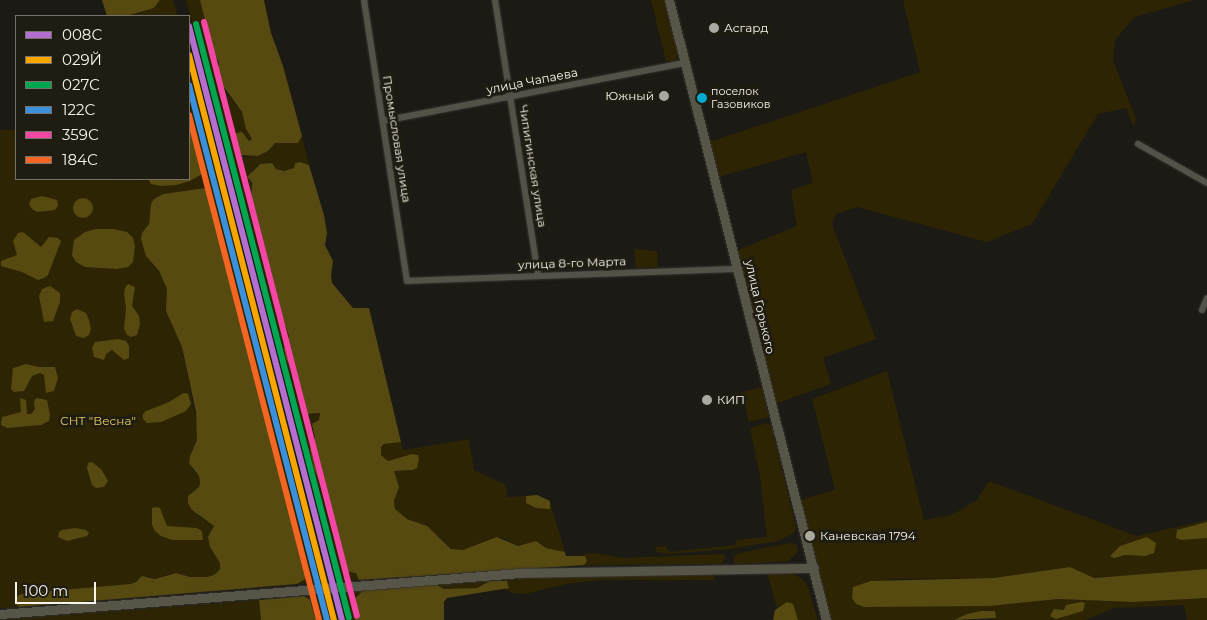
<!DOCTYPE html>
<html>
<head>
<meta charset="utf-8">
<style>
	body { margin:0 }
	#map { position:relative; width:1207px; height:620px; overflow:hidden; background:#1c1a14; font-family:Montserrat,sans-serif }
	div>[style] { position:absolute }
	.green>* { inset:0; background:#2c2403 }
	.forest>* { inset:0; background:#574a11 }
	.round { border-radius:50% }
	.roads { filter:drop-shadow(0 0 1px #35332f) drop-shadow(0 0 1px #35332f) }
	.minor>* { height:6px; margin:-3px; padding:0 3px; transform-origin:3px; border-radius:3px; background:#545248 }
	.secondary>* { height:9px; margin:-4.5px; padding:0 4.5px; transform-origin:4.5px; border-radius:4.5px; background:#575448 }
	.rail-1>* { height:6px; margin:-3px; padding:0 3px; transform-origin:3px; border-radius:3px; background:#b36fd0 }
	.rail-2>* { height:6px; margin:-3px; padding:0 3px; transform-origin:3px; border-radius:3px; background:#f7a600 }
	.rail-3>* { height:6px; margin:-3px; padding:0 3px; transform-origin:3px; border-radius:3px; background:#00a651 }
	.rail-4>* { height:6px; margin:-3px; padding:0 3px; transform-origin:3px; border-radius:3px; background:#3a90db }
	.rail-5>* { height:6px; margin:-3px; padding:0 3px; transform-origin:3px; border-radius:3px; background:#f346a5 }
	.rail-6>* { height:6px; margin:-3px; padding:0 3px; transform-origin:3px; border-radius:3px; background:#f26522 }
	.dots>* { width:14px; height:14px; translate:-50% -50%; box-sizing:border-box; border:2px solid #1f1c11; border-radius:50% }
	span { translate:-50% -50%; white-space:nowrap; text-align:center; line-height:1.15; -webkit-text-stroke:5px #1f1c11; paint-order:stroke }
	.bus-label { font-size:11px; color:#f6f4ed }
	.left { translate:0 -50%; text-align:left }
	.poi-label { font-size:12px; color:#f6f4ed }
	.right { translate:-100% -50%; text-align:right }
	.street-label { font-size:12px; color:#f6f4ed }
	.park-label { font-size:12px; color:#e9cd60 }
	.legend { position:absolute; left:15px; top:15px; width:175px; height:165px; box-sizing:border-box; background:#1f1c11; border:1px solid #757269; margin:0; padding:6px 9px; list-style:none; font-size:15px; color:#f6f4ed }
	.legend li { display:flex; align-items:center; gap:10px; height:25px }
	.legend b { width:25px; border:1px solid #757269 }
	.scale { position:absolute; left:15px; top:582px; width:81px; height:22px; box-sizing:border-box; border:2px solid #f6f4ed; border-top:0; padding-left:6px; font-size:15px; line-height:18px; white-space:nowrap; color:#f6f4ed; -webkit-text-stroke:4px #1f1c11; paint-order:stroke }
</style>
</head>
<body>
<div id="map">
	<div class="green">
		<div style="clip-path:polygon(160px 0,173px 0,178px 16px,126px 16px,154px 8px)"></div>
		<div style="clip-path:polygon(186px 0,200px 0,201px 3px,214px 56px,219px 62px,219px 69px,225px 91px,242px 112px,246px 129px,251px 136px,252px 139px,249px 141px,244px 134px,243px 157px,258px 156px,268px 151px,274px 143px,298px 143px,302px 136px,309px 165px,299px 162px,295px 163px,294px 168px,284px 171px,276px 169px,270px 162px,257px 165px,251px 173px,251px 199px,265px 254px,271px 270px,278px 305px,289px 336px,286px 359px,293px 372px,304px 409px,313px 415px,320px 413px,319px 420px,312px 428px,315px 437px,310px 450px,314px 469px,329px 506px,331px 527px,337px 538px,343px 563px,346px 569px,356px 573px,359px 580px,337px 581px)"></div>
		<div style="clip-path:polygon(651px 0,666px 0,679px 53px,674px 62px,666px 61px)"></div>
		<div style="clip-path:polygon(903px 0,1195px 0,1135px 17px,1121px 33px,1115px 41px,1113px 60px,1136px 119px,1134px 127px,1126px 108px,1098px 114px,1032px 224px,987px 242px,857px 207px,836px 214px,832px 224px,876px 339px,823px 358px,831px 384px,775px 404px,738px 250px,797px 226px,791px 190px,813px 183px,806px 152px,719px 177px,709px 142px,920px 72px)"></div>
		<div style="clip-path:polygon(189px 59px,322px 582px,297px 584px,301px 582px,307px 572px,307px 566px,212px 196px,208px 190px,205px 188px,163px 194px,151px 204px,149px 224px,142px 233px,146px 255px,164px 280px,167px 289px,166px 311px,182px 347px,198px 429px,197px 440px,190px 456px,193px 470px,199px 476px,200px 483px,199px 487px,192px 492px,199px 516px,214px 526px,210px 547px,220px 563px,220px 569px,214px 575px,207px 577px,190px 577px,170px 574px,155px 579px,148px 576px,130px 584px,27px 593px,16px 604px,19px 607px,0 608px,0 130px,16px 130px,16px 179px,190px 181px,203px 166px,189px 113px)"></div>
		<div style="clip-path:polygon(634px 249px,657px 251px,658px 267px,636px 268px)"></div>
		<div style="clip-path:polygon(887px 371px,924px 520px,952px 515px,977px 500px,989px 481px,1137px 536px,1207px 520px,1207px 569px,1093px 578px,1070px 567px,994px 578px,884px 579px,990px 606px,1058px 599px,1132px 602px,1207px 598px,1207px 620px,1187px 620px,1184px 605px,1114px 608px,1085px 620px,992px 620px,996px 618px,990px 610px,967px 614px,954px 620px,831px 620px,800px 500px,835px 490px,812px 399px)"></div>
		<div style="clip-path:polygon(762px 387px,769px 417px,749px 422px,742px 392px)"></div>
		<div style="clip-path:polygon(768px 423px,772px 426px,796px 528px,794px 533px,778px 541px,730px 549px,669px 554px,656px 552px,655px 547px,666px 546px,669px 552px,736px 545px,736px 540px,767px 537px,760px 476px,750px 428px)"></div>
		<div style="clip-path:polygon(469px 439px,474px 470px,506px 485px,507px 497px,537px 495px,550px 501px,565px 552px,546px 548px,536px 541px,518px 546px,501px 537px,463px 550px,451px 549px,440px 537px,432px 533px,424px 525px,407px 519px,398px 513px,394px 504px,397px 481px,394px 471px,413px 470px,419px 464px,412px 454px,388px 461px,381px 455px,381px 447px,384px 444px,401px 442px,403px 450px)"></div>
		<div style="clip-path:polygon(791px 543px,797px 545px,798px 551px,789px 561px,737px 564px,733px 562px,734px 556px,739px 553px)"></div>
		<div style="clip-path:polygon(594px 553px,623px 558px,723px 554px,726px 557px,721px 564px,584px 565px,585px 556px,581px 554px)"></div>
		<div style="clip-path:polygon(713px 573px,715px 580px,601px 580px,566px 584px,525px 594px,513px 593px,504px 589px,509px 587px,507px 581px,490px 581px,477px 588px,454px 589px,444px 589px,434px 583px,495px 578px)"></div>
		<div style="clip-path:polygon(767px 573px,791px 573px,803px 579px,808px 587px,818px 620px,798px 620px,795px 615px,780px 605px,777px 608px)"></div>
		<div style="clip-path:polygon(365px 589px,355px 599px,352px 606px,355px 620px,346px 620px,339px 592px)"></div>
		<div style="clip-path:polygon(328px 593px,334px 620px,316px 620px,310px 600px,304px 596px)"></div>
		<div style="clip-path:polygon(259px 600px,261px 620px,0 620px)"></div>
	</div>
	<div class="forest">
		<div style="clip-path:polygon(102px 0,160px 0,154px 8px,126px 16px,107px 16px)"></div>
		<div style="clip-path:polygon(200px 0,264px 0,271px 33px,283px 66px,302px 136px,298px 143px,275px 143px,268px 151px,258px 156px,240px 155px,235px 145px,236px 133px,242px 132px,249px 141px,252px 139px,246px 129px,242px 112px,221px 83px,218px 73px,219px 62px,213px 53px)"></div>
		<div style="clip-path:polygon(189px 113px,203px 166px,202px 174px,190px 181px,176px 185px,161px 186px,151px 184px,148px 179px,189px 179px)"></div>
		<div style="clip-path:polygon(300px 162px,309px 165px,324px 215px,327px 233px,325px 245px,333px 261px,331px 276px,332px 283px,353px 308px,369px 308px,401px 442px,384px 444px,381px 447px,381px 455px,388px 461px,412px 454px,418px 455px,419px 459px,417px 468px,413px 470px,394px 471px,399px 487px,394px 501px,395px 509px,407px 519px,427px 526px,451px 549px,463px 550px,497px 537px,518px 546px,536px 541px,546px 548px,565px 552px,566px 556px,585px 556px,587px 561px,584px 565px,359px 580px,356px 573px,350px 572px,346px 569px,340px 555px,337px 538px,331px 527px,329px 506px,314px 469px,310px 450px,315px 437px,312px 424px,319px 420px,320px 413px,306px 414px,298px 393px,293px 372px,286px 359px,284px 349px,289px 336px,278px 305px,271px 270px,265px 254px,251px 199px,252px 182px,247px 177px,260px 164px,272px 163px,276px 169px,284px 171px,294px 168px,295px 163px)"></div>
		<div style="clip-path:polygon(205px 188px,208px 190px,211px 196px,307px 566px,305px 579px,297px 584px,19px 607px,16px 604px,16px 599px,19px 595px,27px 593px,130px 584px,136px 582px,142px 576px,155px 579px,176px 573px,190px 577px,207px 577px,214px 575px,220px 569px,220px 563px,210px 547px,208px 537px,214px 526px,192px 510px,188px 503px,188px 496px,199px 487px,200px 483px,199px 476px,189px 463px,190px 456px,197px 440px,196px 412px,182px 347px,166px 311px,167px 289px,159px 271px,146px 256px,141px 239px,142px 233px,149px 224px,151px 204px,154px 199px,163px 194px)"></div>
		<div style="clip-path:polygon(42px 196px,57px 200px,58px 206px,55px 210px,37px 212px,32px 209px,29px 204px,31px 199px)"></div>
		<div class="round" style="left:73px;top:198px;width:20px;height:20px"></div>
		<div style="clip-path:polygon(96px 229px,114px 229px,127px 232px,133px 238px,135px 246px,133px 262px,128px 267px,117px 269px,85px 267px,76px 262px,72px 255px,74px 240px,85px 232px)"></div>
		<div style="clip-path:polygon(23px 232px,41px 247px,49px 237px,58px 238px,61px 241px,48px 275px,44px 278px,38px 280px,22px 272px,1px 266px,1px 261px,17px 255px,13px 241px,18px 233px)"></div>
		<div style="clip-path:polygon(128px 284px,135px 287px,132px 306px,139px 316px,140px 324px,137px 335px,131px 337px,127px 335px,124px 329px,126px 308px,124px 294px,125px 288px)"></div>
		<div style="clip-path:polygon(50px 286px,60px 293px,60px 302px,53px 321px,44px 322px,39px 296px,42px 289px)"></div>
		<div style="clip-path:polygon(77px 309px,86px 313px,89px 320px,91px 329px,89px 335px,84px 338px,76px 336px,70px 319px,72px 312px)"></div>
		<div style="clip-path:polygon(118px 339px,126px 341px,129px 346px,129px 358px,124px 360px,112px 350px,106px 354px,104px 360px,94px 357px,92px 348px,95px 342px)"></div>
		<div style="clip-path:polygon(26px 364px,39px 367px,55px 367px,58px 378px,54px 391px,46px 393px,44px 375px,40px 373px,32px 376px,24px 391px,14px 392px,11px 389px,13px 368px)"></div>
		<div style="clip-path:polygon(184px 393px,188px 394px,191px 404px,186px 411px,161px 422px,147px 423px,143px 419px,143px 414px,146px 411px,167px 403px)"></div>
		<div style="clip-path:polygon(20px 398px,26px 400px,27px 414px,31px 414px,35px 409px,34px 402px,36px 398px,47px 400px,50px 415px,49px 421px,41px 425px,7px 428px,1px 425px,2px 417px,21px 412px)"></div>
		<div style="clip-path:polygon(92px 462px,101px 469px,108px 481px,104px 487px,96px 488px,92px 485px,87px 468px,88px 463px)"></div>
		<div style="clip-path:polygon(537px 495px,550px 501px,550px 509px,536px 508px,526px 503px,526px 496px)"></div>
		<div style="clip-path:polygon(157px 507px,160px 508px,167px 526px,197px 528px,202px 531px,203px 540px,172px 540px,161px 536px,155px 531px,152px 525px,152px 508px)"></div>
		<div style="clip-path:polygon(1207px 522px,1207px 538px,1181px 540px,1176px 538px,1177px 530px)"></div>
		<div style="clip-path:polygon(75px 528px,86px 530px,89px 533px,87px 536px,67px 541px,58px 537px,59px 532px,62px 530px)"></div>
		<div style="clip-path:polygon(1147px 537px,1156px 543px,1154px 553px,1145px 556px,1125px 555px,1114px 558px,1110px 556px,1120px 546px)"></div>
		<div style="clip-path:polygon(1070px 567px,1094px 578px,1207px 569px,1207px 598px,1132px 602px,1058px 599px,990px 606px,864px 607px,856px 604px,852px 598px,853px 587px,871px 581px,994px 578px)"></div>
		<div style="clip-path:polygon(490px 581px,507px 581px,509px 588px,447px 598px,444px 602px,444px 620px,355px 620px,352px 601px,365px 589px,434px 583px,444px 589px,477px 588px)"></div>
		<div style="clip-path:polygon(304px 596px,310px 600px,316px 620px,261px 620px,259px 600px)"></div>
		<div style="clip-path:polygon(787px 602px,793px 604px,798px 620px,773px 620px,775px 610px)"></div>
		<div style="clip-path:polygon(1081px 602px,1085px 603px,1083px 611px,1056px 619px,1050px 616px,1054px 609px,1064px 610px,1066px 605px)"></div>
		<div style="clip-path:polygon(981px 611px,995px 611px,996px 618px,954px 620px,967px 614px)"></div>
	</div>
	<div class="roads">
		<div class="minor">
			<div style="left:364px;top:0;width:284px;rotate:81.3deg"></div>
			<div style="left:407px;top:281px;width:331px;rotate:-2.1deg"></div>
			<div style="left:495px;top:0;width:279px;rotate:81.1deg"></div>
			<div style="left:383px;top:121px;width:308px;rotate:-10.9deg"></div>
			<div style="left:1138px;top:144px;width:79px;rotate:29.5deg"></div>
			<div style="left:1202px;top:310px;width:13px;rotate:-67deg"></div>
		</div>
		<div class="secondary">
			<div style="left:669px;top:0;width:640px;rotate:75.79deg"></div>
			<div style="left:0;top:614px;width:522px;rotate:-4.51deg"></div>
			<div style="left:520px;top:573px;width:294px;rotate:-1deg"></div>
		</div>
	</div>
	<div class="rail-1">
		<div style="left:189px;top:26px;width:613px;rotate:75.56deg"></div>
	</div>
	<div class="rail-2">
		<div style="left:189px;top:55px;width:583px;rotate:75.61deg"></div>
	</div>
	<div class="rail-3">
		<div style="left:196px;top:24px;width:613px;rotate:75.56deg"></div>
	</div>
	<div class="rail-4">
		<div style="left:189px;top:85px;width:553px;rotate:75.54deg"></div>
	</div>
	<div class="rail-5">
		<div style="left:204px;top:22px;width:613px;rotate:75.56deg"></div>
	</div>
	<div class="rail-6">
		<div style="left:189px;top:115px;width:521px;rotate:75.56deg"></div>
	</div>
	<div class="dots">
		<div style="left:714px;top:28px;background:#aaa8a1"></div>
		<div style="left:664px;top:96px;background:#aaa8a1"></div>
		<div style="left:702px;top:98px;background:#00a9ce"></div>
		<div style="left:707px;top:400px;background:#aaa8a1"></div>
		<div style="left:810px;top:536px;background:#aaa8a1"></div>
	</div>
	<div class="bus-label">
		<span class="left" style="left:711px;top:98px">поселок<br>Газовиков</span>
	</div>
	<div class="poi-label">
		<span class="left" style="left:724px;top:28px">Асгард</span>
		<span class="right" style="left:654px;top:96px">Южный</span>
		<span class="left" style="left:717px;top:400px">КИП</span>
		<span class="left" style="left:820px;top:536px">Каневская 1794</span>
	</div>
	<div class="street-label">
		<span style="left:532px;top:81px;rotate:-11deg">улица Чапаева</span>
		<span style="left:397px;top:139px;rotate:81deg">Промысловая улица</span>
		<span style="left:533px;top:166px;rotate:81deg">Чипигинская улица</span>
		<span style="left:572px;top:263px;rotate:-2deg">улица 8-го Марта</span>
		<span style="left:760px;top:307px;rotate:77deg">улица Горького</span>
	</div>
	<div class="park-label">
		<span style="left:98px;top:421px">СНТ "Весна"</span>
	</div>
	<ul class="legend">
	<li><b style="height:6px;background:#b36fd0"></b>008С</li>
	<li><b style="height:6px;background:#f7a600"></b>029Й</li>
	<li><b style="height:6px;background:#00a651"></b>027С</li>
	<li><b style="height:6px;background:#3a90db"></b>122С</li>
	<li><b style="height:6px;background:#f346a5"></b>359С</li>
	<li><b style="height:6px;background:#f26522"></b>184С</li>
	</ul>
	<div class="scale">100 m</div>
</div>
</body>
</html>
